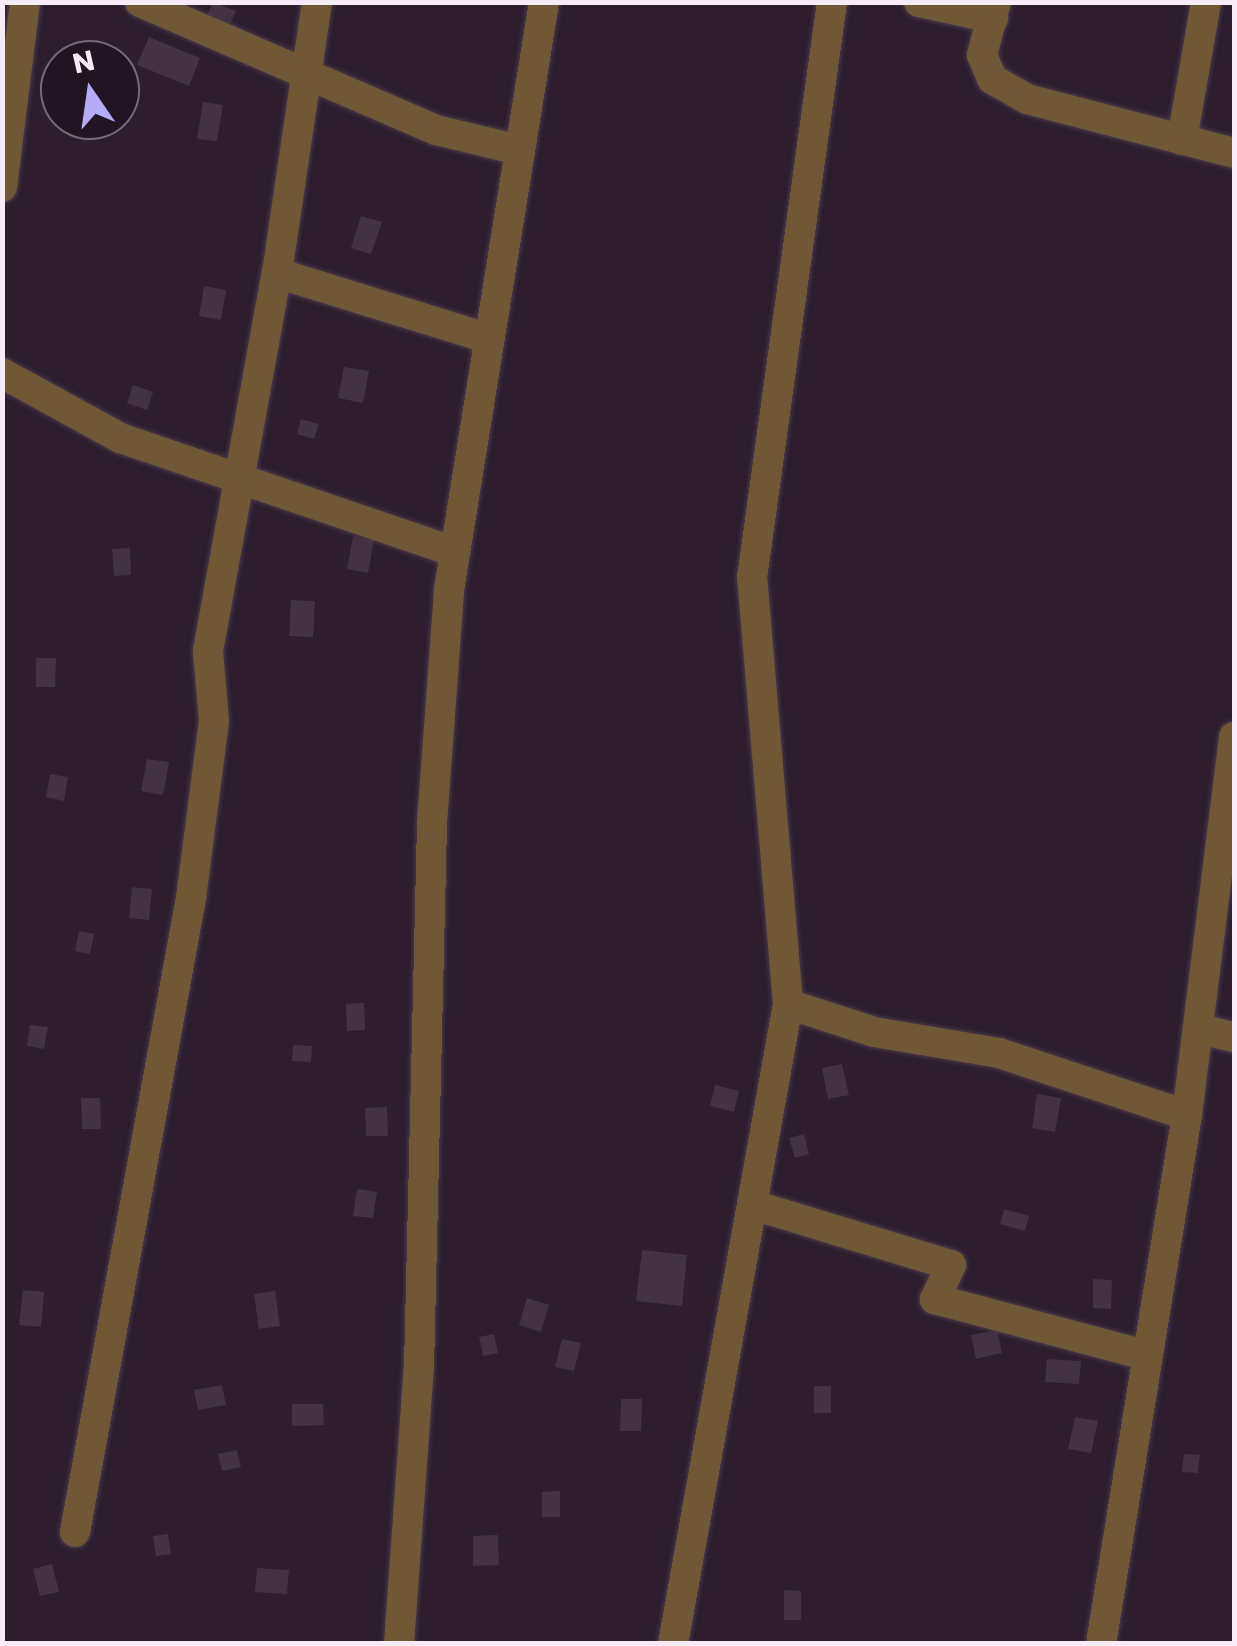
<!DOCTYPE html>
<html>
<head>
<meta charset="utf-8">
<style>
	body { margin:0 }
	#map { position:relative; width:1237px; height:1646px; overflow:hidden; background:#2d1d2e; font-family:Poppins,sans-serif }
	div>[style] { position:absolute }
	.building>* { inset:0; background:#433243 }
	.roads { filter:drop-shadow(0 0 2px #493a4a) drop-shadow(0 0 2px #493a4a) }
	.street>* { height:30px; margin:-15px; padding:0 15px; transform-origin:15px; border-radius:15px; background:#705837 }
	span { translate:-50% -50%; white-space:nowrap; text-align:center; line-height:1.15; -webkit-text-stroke:8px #231424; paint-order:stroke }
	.frame { position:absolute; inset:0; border:5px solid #f6ebf6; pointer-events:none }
	.north { position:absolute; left:40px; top:40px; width:100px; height:100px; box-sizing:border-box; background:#231424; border:2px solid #776a78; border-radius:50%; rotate:347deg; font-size:28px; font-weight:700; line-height:40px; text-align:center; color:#f6ebf6 }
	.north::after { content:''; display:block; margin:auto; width:35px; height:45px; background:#b5acf8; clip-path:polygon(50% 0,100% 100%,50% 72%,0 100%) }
</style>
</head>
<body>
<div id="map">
	<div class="building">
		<div style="clip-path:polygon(213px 2px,236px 11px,228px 28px,206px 18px)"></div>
		<div style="clip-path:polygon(149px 37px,200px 58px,189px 86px,137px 65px)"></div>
		<div style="clip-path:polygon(203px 102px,223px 105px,217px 141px,197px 139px)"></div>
		<div style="clip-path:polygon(361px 216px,382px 222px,371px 254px,351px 248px)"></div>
		<div style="clip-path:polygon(204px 286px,226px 290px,221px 320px,199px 316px)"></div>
		<div style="clip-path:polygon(344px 367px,369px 371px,363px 403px,338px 398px)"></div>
		<div style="clip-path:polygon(133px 385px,153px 392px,147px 410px,127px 403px)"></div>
		<div style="clip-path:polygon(301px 419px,319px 424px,314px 439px,297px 434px)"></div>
		<div style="clip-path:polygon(353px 536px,374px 540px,368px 573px,347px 569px)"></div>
		<div style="clip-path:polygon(130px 548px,131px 575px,114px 576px,112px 549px)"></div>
		<div style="clip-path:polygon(291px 600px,315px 601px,313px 637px,289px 636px)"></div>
		<div style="clip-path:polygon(36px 658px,56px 658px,55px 687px,36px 687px)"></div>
		<div style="clip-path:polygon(147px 759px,169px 762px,163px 795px,141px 791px)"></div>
		<div style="clip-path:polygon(50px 774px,68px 777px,64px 801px,46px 797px)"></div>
		<div style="clip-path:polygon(132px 887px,152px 889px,149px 920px,129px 918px)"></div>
		<div style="clip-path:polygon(79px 931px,94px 934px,90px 954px,75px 951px)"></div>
		<div style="clip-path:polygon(364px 1003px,365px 1030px,347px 1031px,346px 1004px)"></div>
		<div style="clip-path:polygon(30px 1025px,48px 1027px,44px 1049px,27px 1046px)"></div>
		<div style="clip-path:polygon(293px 1045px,312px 1046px,311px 1062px,292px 1061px)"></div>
		<div style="clip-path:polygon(842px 1064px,849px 1095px,828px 1099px,822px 1068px)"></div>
		<div style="clip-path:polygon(715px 1085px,739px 1091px,734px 1112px,710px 1106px)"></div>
		<div style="clip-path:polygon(1037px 1094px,1061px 1098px,1055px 1132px,1032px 1128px)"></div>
		<div style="clip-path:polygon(81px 1098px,100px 1098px,101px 1129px,82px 1129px)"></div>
		<div style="clip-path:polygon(387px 1107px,388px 1136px,366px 1136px,365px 1108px)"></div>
		<div style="clip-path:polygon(804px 1134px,809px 1154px,795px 1158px,789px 1138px)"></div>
		<div style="clip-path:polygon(357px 1189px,377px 1192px,373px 1218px,353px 1216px)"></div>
		<div style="clip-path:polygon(1004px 1209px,1029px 1216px,1025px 1231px,1000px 1224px)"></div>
		<div style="clip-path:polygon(642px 1250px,687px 1255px,682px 1306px,636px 1301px)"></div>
		<div style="clip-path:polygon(1093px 1279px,1112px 1280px,1111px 1309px,1093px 1308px)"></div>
		<div style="clip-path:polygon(23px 1290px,44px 1292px,41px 1327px,19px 1325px)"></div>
		<div style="clip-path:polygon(275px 1291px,280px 1326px,259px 1329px,254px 1294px)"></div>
		<div style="clip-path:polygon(527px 1298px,549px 1305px,541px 1332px,519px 1325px)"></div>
		<div style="clip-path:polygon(997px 1330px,1002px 1353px,976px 1359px,971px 1335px)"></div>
		<div style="clip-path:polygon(494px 1334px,498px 1353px,483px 1356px,479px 1337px)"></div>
		<div style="clip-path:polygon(562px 1339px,581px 1343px,574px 1371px,555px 1367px)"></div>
		<div style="clip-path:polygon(1047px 1359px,1081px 1361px,1079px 1384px,1045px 1382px)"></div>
		<div style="clip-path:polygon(222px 1385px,226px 1405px,198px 1410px,194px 1390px)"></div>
		<div style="clip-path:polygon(814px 1386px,831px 1386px,831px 1413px,814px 1413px)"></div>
		<div style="clip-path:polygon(621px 1399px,642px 1399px,641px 1431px,620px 1431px)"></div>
		<div style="clip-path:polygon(292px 1404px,323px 1404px,324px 1425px,292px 1426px)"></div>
		<div style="clip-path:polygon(1075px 1417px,1098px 1421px,1091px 1453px,1068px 1449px)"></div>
		<div style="clip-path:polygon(237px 1450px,241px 1467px,222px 1471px,218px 1454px)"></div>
		<div style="clip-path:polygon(1184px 1454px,1200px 1455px,1198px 1473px,1182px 1472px)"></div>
		<div style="clip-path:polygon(560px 1491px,560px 1517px,542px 1517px,542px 1492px)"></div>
		<div style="clip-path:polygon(168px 1534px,171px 1554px,156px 1556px,153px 1536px)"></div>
		<div style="clip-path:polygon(498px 1535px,499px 1565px,473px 1566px,473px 1536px)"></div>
		<div style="clip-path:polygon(52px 1564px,59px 1592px,40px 1596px,33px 1569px)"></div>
		<div style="clip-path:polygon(257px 1568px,289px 1570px,287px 1594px,255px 1592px)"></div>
		<div style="clip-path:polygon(784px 1590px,801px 1591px,801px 1620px,784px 1620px)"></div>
	</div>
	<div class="roads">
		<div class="street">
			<div style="left:140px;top:2px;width:322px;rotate:23.4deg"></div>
			<div style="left:436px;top:130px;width:85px;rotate:13.5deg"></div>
			<div style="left:919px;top:2px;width:76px;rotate:12.2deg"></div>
			<div style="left:996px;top:2px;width:55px;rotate:104.8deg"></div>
			<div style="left:982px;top:55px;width:26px;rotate:67deg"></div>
			<div style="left:992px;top:79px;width:40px;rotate:29.7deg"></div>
			<div style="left:1027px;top:99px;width:214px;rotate:14.6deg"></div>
			<div style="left:1182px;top:140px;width:140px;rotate:-80.1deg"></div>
			<div style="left:2px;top:187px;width:186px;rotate:-82.9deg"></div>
			<div style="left:277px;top:273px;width:220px;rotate:17.2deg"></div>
			<div style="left:2px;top:373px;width:135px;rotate:28.8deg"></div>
			<div style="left:120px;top:438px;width:354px;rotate:18.8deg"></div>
			<div style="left:788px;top:1004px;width:90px;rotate:18deg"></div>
			<div style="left:874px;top:1032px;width:127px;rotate:9.5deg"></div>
			<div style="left:999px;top:1053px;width:198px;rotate:18.3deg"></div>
			<div style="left:1199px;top:1029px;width:36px;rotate:13deg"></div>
			<div style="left:753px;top:1205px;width:207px;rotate:16.9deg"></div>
			<div style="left:951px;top:1265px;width:38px;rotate:115deg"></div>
			<div style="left:935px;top:1299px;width:217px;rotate:14.9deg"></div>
			<div style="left:75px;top:1532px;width:645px;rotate:-79.63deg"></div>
			<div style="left:191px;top:898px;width:178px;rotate:-82.6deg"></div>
			<div style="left:214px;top:721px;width:70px;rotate:-94.9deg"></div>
			<div style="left:208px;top:651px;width:384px;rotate:-79.7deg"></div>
			<div style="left:277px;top:273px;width:274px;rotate:-81.6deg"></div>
			<div style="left:399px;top:1644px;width:277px;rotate:-85.9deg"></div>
			<div style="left:419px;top:1368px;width:545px;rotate:-88.63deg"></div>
			<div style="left:432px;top:823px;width:234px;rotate:-85.8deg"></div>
			<div style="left:449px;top:590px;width:596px;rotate:-80.82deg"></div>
			<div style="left:673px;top:1644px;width:650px;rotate:-79.81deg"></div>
			<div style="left:788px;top:1004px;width:428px;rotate:-94.8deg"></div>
			<div style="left:752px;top:578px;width:582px;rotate:-82.09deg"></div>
			<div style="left:1101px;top:1644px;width:536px;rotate:-80.77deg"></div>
			<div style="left:1187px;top:1115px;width:381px;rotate:-82.9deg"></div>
		</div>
	</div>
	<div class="frame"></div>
	<div class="north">N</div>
</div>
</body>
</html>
